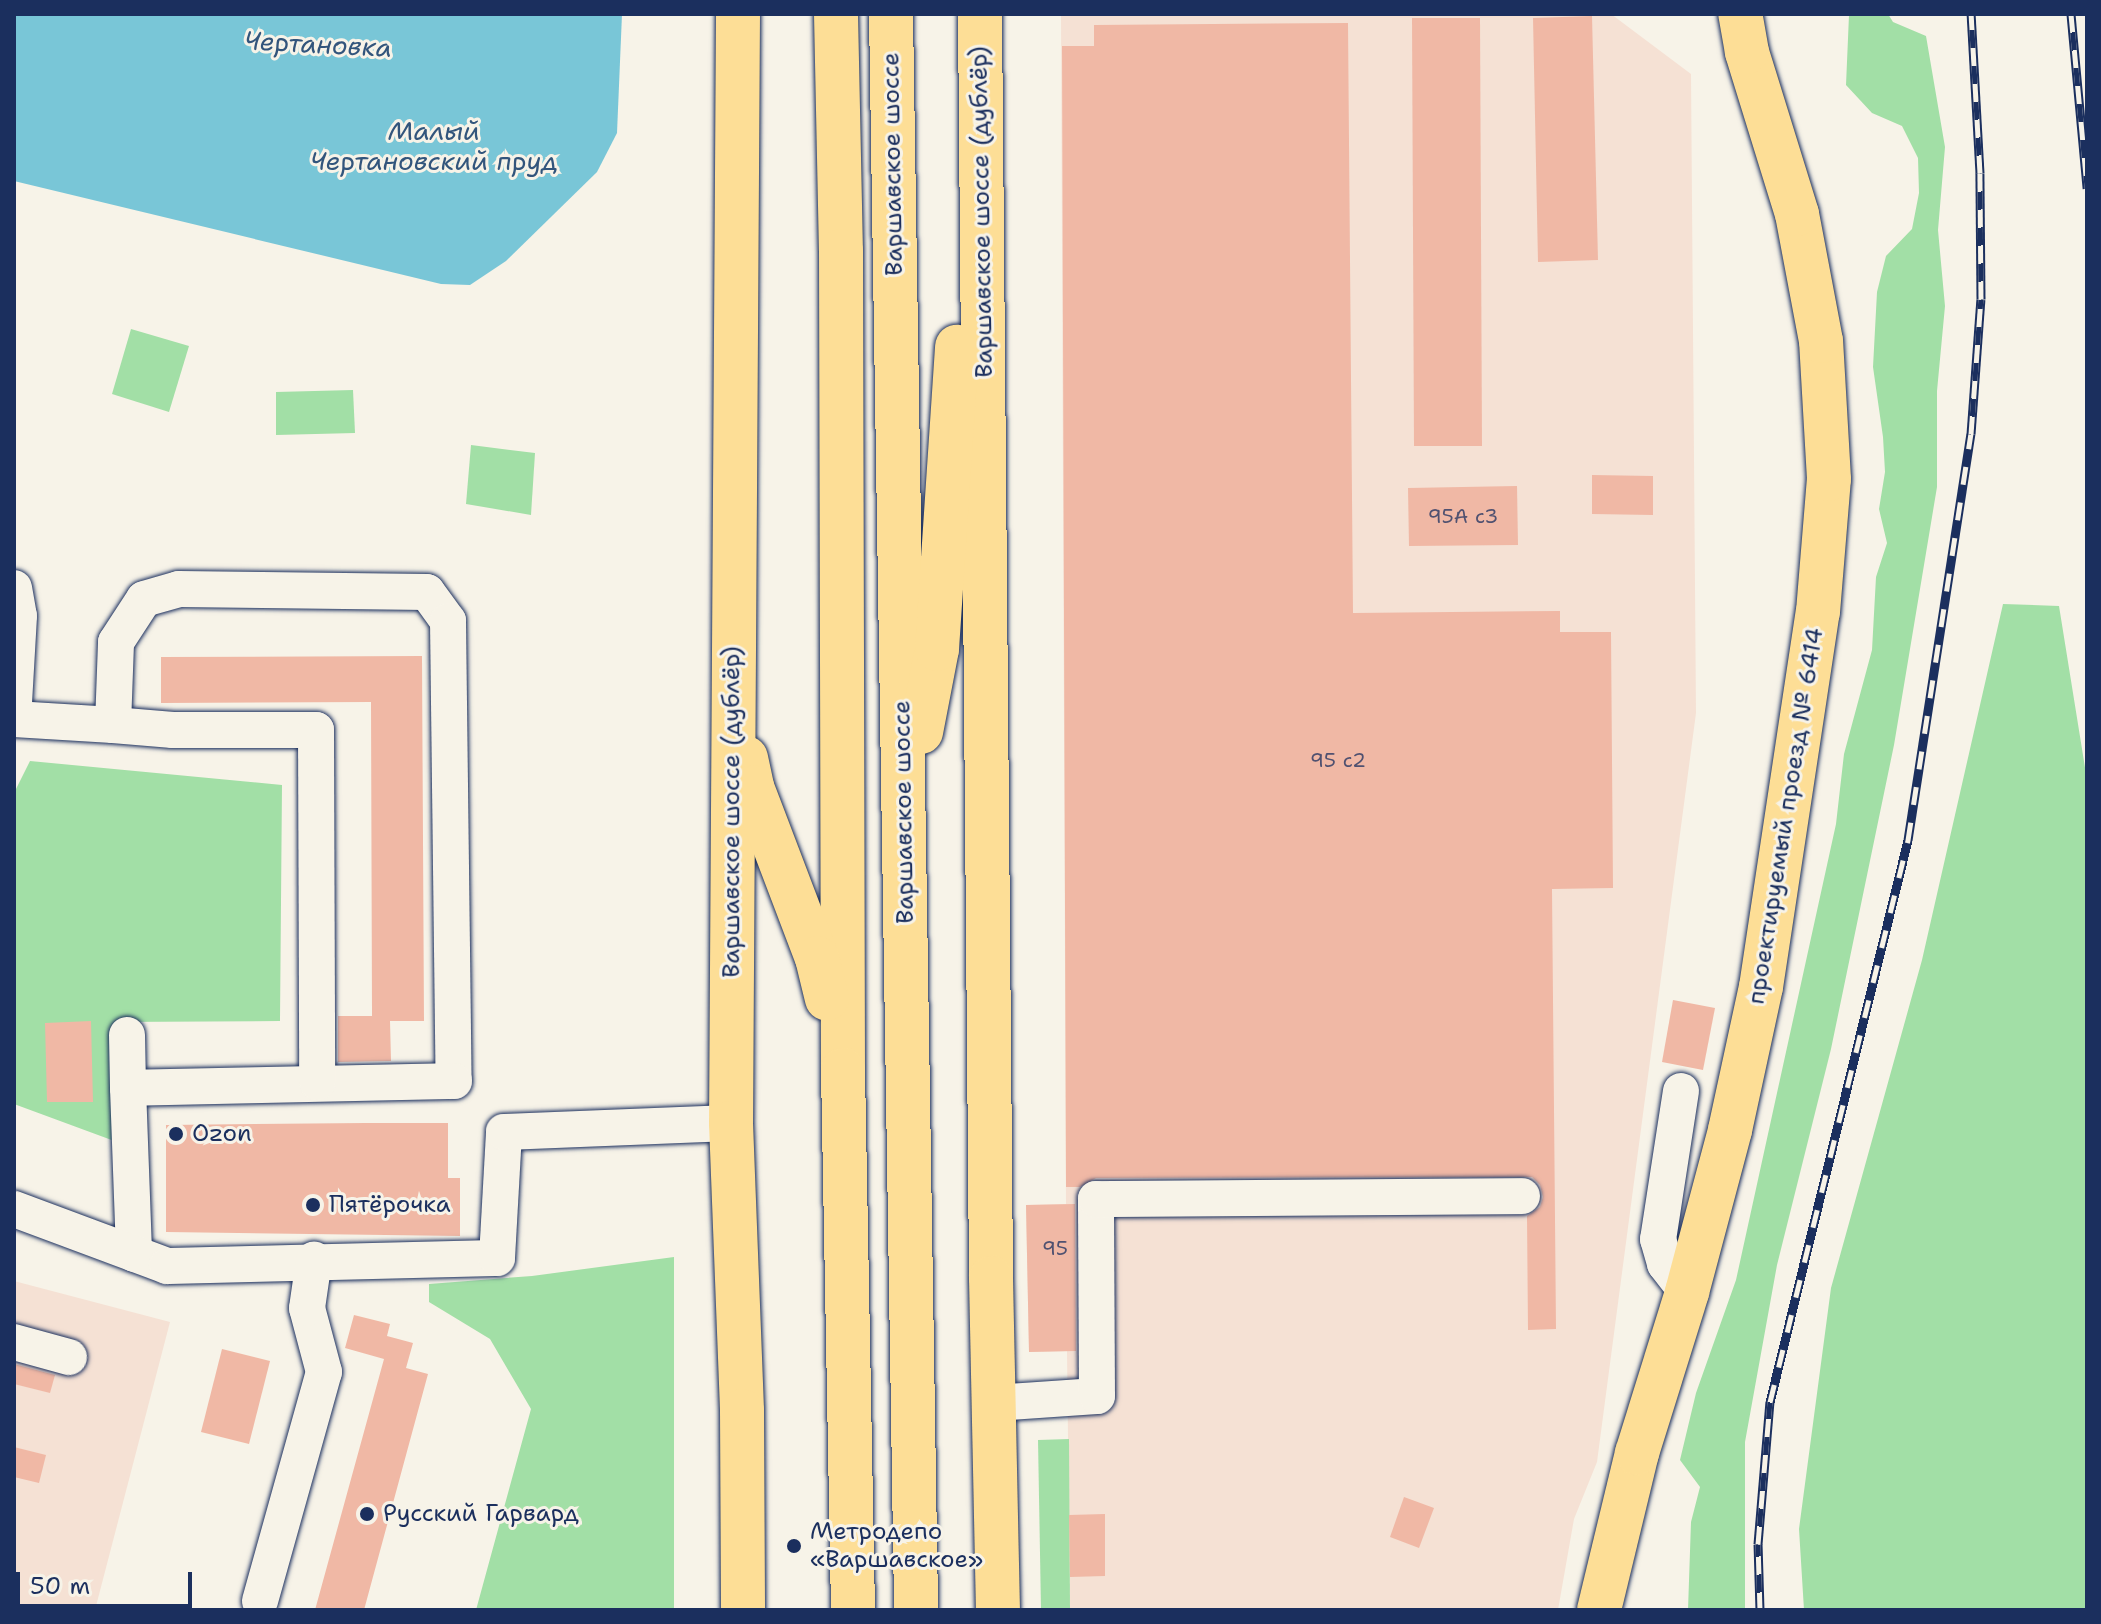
<!DOCTYPE html>
<html>
<head>
<meta charset="utf-8">
<style>
	body { margin:0 }
	#map { position:relative; width:2101px; height:1624px; overflow:hidden; background:#f7f3e8; font-family:"Shantell Sans",sans-serif }
	div>[style] { position:absolute }
	.built>* { inset:0; background:#f5e1d4 }
	.green>* { inset:0; background:#a2dfa6 }
	.water>* { inset:0; background:#79c6d7 }
	.building>* { inset:0; background:#f0b8a5 }
	.roads { filter:drop-shadow(0 0 2px #1b2f5e) drop-shadow(0 0 2px #1b2f5e) }
	.minor>* { height:36px; margin:-18px; padding:0 18px; transform-origin:18px; border-radius:18px; background:#f7f3e8 }
	.major>* { height:44px; margin:-22px; padding:0 22px; transform-origin:22px; border-radius:22px; background:#fdde96 }
	.rail>* { height:9px; margin-top:-4.5px; transform-origin:0; background:repeating-linear-gradient(90deg,#f7f3e8 0 18px,#1b2f5e 0 36px); box-sizing:border-box; border-block:2px solid #1b2f5e }
	.dots>* { width:22px; height:22px; translate:-50% -50%; box-sizing:border-box; border:4px solid #f7f3e8; border-radius:50% }
	span { translate:-50% -50%; white-space:nowrap; text-align:center; line-height:1.15; -webkit-text-stroke:6px #f7f3e8; paint-order:stroke }
	.number-label { font-size:20px; color:#505170 }
	.number-label span { -webkit-text-stroke-width:0 }
	.street-label { font-size:24px; color:#1b2f5e }
	.poi-label { font-size:24px; color:#1b2f5e }
	.left { translate:0 -50%; text-align:left }
	.water-label { font-size:26px; color:#32557c; font-style:italic }
	.frame { position:absolute; inset:0; border:16px solid #1b2f5e; pointer-events:none }
	.scale { position:absolute; left:16px; top:1572px; width:176px; height:36px; box-sizing:border-box; border:4px solid #1b2f5e; border-top:0; padding-left:10px; font-size:24px; line-height:28px; white-space:nowrap; color:#1b2f5e; -webkit-text-stroke:6px #f7f3e8; paint-order:stroke }
</style>
</head>
<body>
<div id="map">
	<div class="built">
		<div style="clip-path:polygon(1061px 14px,1611px 14px,1691px 74px,1696px 713px,1597px 1462px,1574px 1519px,1558px 1610px,1070px 1610px,1067px 1351px,1029px 1352px,1026px 1205px,1066px 1204px)"></div>
		<div style="clip-path:polygon(14px 1281px,170px 1322px,95px 1610px,14px 1610px)"></div>
	</div>
	<div class="green">
		<div style="clip-path:polygon(1888px 14px,1893px 22px,1926px 36px,1945px 147px,1938px 230px,1945px 306px,1937px 391px,1937px 487px,1894px 745px,1831px 1049px,1777px 1265px,1745px 1442px,1745px 1610px,1688px 1610px,1691px 1522px,1700px 1487px,1680px 1460px,1696px 1393px,1736px 1280px,1836px 824px,1844px 754px,1872px 650px,1876px 577px,1887px 543px,1879px 509px,1885px 472px,1883px 437px,1873px 367px,1877px 292px,1886px 256px,1912px 229px,1919px 193px,1918px 158px,1902px 126px,1872px 113px,1846px 85px,1849px 15px)"></div>
		<div style="clip-path:polygon(131px 329px,189px 346px,169px 412px,112px 394px)"></div>
		<div style="clip-path:polygon(353px 390px,355px 433px,276px 435px,276px 392px)"></div>
		<div style="clip-path:polygon(471px 445px,535px 453px,531px 515px,466px 504px)"></div>
		<div style="clip-path:polygon(2003px 604px,2059px 606px,2087px 780px,2087px 1610px,1804px 1610px,1799px 1529px,1831px 1288px,1922px 960px)"></div>
		<div style="clip-path:polygon(30px 761px,282px 785px,280px 1021px,114px 1022px,117px 1142px,14px 1104px,14px 793px)"></div>
		<div style="clip-path:polygon(674px 1257px,674px 1610px,476px 1610px,531px 1409px,490px 1339px,429px 1302px,429px 1284px,532px 1276px)"></div>
		<div style="clip-path:polygon(1069px 1439px,1070px 1610px,1041px 1610px,1038px 1440px)"></div>
	</div>
	<div class="water">
		<div style="clip-path:polygon(14px 14px,622px 14px,617px 133px,597px 172px,506px 261px,470px 285px,441px 284px,14px 181px)"></div>
	</div>
	<div class="building">
		<div style="clip-path:polygon(1592px 16px,1598px 260px,1538px 262px,1533px 18px)"></div>
		<div style="clip-path:polygon(1412px 18px,1480px 18px,1482px 446px,1414px 446px)"></div>
		<div style="clip-path:polygon(1348px 23px,1353px 613px,1560px 611px,1560px 632px,1611px 632px,1613px 888px,1552px 889px,1556px 1329px,1528px 1330px,1527px 1216px,1540px 1207px,1543px 1197px,1540px 1185px,1532px 1177px,1096px 1178px,1080px 1187px,1066px 1187px,1062px 46px,1094px 46px,1094px 25px)"></div>
		<div style="clip-path:polygon(1592px 475px,1653px 476px,1653px 515px,1592px 514px)"></div>
		<div style="clip-path:polygon(1517px 486px,1518px 545px,1409px 546px,1408px 488px)"></div>
		<div style="clip-path:polygon(422px 656px,424px 1021px,390px 1021px,391px 1061px,338px 1062px,338px 1016px,372px 1016px,371px 702px,161px 703px,161px 657px)"></div>
		<div style="clip-path:polygon(1673px 1000px,1715px 1008px,1703px 1070px,1662px 1062px)"></div>
		<div style="clip-path:polygon(91px 1021px,93px 1102px,47px 1102px,45px 1023px)"></div>
		<div style="clip-path:polygon(366px 1123px,448px 1123px,448px 1178px,460px 1178px,460px 1236px,166px 1232px,166px 1125px)"></div>
		<div style="clip-path:polygon(1075px 1204px,1076px 1351px,1029px 1352px,1026px 1205px)"></div>
		<div style="clip-path:polygon(354px 1315px,390px 1324px,387px 1336px,413px 1343px,406px 1368px,428px 1374px,364px 1610px,315px 1610px,384px 1359px,345px 1348px)"></div>
		<div style="clip-path:polygon(222px 1349px,270px 1361px,249px 1444px,201px 1432px)"></div>
		<div style="clip-path:polygon(14px 1364px,55px 1375px,50px 1393px,14px 1384px)"></div>
		<div style="clip-path:polygon(14px 1447px,46px 1455px,39px 1483px,14px 1477px)"></div>
		<div style="clip-path:polygon(1404px 1497px,1434px 1508px,1419px 1548px,1390px 1537px)"></div>
		<div style="clip-path:polygon(1105px 1514px,1105px 1576px,1070px 1577px,1069px 1515px)"></div>
	</div>
	<div class="roads">
		<div class="minor">
			<div style="left:14px;top:588px;width:28px;rotate:80deg"></div>
			<div style="left:19px;top:616px;width:86px;rotate:93.3deg"></div>
			<div style="left:14px;top:719px;width:99px;rotate:3.5deg"></div>
			<div style="left:113px;top:725px;width:83px;rotate:-87.9deg"></div>
			<div style="left:116px;top:642px;width:51px;rotate:-56.9deg"></div>
			<div style="left:144px;top:599px;width:36px;rotate:-16deg"></div>
			<div style="left:179px;top:589px;width:248px;rotate:0.7deg"></div>
			<div style="left:427px;top:592px;width:36px;rotate:54deg"></div>
			<div style="left:448px;top:621px;width:460px;rotate:89.3deg"></div>
			<div style="left:454px;top:1081px;width:326px;rotate:178.8deg"></div>
			<div style="left:128px;top:1088px;width:166px;rotate:87.9deg"></div>
			<div style="left:113px;top:725px;width:60px;rotate:4.8deg"></div>
			<div style="left:173px;top:730px;width:143px"></div>
			<div style="left:316px;top:730px;width:352px;rotate:89.8deg"></div>
			<div style="left:127px;top:1035px;width:53px;rotate:88.9deg"></div>
			<div style="left:1681px;top:1091px;width:150px;rotate:98.8deg"></div>
			<div style="left:1658px;top:1239px;width:26px;rotate:74deg"></div>
			<div style="left:1665px;top:1264px;width:36px;rotate:52deg"></div>
			<div style="left:14px;top:1209px;width:163px;rotate:20.4deg"></div>
			<div style="left:167px;top:1266px;width:330px;rotate:-1.4deg"></div>
			<div style="left:497px;top:1258px;width:126px;rotate:-86.8deg"></div>
			<div style="left:504px;top:1132px;width:227px;rotate:-2.3deg"></div>
			<div style="left:14px;top:1342px;width:57px;rotate:15.3deg"></div>
			<div style="left:994px;top:1403px;width:103px;rotate:-3.9deg"></div>
			<div style="left:1097px;top:1396px;width:197px;rotate:-90.3deg"></div>
			<div style="left:1096px;top:1199px;width:426px;rotate:-0.4deg"></div>
			<div style="left:260px;top:1601px;width:238px;rotate:-74.4deg"></div>
			<div style="left:324px;top:1372px;width:66px;rotate:-104.9deg"></div>
			<div style="left:307px;top:1308px;width:49px;rotate:-81.7deg"></div>
		</div>
		<div class="major">
			<div style="left:738px;top:14px;width:1109px;rotate:90.36deg"></div>
			<div style="left:731px;top:1123px;width:288px;rotate:87.8deg"></div>
			<div style="left:742px;top:1411px;width:199px;rotate:89.7deg"></div>
			<div style="left:836px;top:14px;width:237px;rotate:88.8deg"></div>
			<div style="left:841px;top:251px;width:819px;rotate:89.86deg"></div>
			<div style="left:843px;top:1070px;width:540px;rotate:88.94deg"></div>
			<div style="left:891px;top:14px;width:1596px;rotate:89.1deg"></div>
			<div style="left:980px;top:14px;width:1264px;rotate:89.5deg"></div>
			<div style="left:991px;top:1278px;width:332px;rotate:88.8deg"></div>
			<div style="left:921px;top:732px;width:85px;rotate:-79.1deg"></div>
			<div style="left:937px;top:649px;width:303px;rotate:-86.2deg"></div>
			<div style="left:746px;top:758px;width:30px;rotate:78deg"></div>
			<div style="left:752px;top:787px;width:183px;rotate:69.2deg"></div>
			<div style="left:817px;top:958px;width:42px;rotate:76.3deg"></div>
			<div style="left:1599px;top:1610px;width:162px;rotate:-76.4deg"></div>
			<div style="left:1637px;top:1453px;width:169px;rotate:-72.7deg"></div>
			<div style="left:1687px;top:1292px;width:168px;rotate:-75.1deg"></div>
			<div style="left:1730px;top:1130px;width:146px;rotate:-77.8deg"></div>
			<div style="left:1761px;top:987px;width:379px;rotate:-81.4deg"></div>
			<div style="left:1818px;top:612px;width:133px;rotate:-85.3deg"></div>
			<div style="left:1829px;top:479px;width:138px;rotate:-93.3deg"></div>
			<div style="left:1821px;top:341px;width:129px;rotate:-100.7deg"></div>
			<div style="left:1797px;top:214px;width:170px;rotate:-107.2deg"></div>
			<div style="left:1747px;top:52px;width:39px;rotate:-100deg"></div>
		</div>
	</div>
	<div class="rail">
		<div style="left:2071px;top:14px;width:175px;rotate:84.7deg"></div>
		<div style="left:1760px;top:1610px;width:66px;rotate:-91.7deg"></div>
		<div style="left:1758px;top:1544px;width:143px;rotate:-85.2deg"></div>
		<div style="left:1770px;top:1402px;width:579px;rotate:-76.2deg"></div>
		<div style="left:1908px;top:840px;width:411px;rotate:-81.2deg"></div>
		<div style="left:1971px;top:434px;width:135px;rotate:-85.8deg"></div>
		<div style="left:1981px;top:299px;width:126px;rotate:-90.5deg"></div>
		<div style="left:1980px;top:173px;width:159px;rotate:-93.2deg"></div>
	</div>
	<div class="dots">
		<div style="left:176px;top:1134px;background:#1b2f5e"></div>
		<div style="left:313px;top:1205px;background:#1b2f5e"></div>
		<div style="left:367px;top:1514px;background:#1b2f5e"></div>
		<div style="left:794px;top:1546px;background:#1b2f5e"></div>
	</div>
	<div class="number-label">
		<span style="left:1463px;top:516px">95А с3</span>
		<span style="left:1338px;top:760px">95 с2</span>
		<span style="left:1055px;top:1248px">95</span>
	</div>
	<div class="street-label">
		<span style="left:893px;top:164px;rotate:-91deg">Варшавское шоссе</span>
		<span style="left:982px;top:212px;rotate:-91deg">Варшавское шоссе (дублёр)</span>
		<span style="left:732px;top:812px;rotate:-90deg">Варшавское шоссе (дублёр)</span>
		<span style="left:904px;top:812px;rotate:-91deg">Варшавское шоссе</span>
		<span style="left:1786px;top:816px;rotate:-81deg">проектируемый проезд № 6414</span>
	</div>
	<div class="poi-label">
		<span class="left" style="left:192px;top:1134px">Ozon</span>
		<span class="left" style="left:329px;top:1205px">Пятёрочка</span>
		<span class="left" style="left:383px;top:1514px">Русский Гарвард</span>
		<span class="left" style="left:810px;top:1546px">Метродепо<br>«Варшавское»</span>
	</div>
	<div class="water-label">
		<span style="left:318px;top:44px;rotate:3deg">Чертановка</span>
		<span style="left:434px;top:146px">Малый<br>Чертановский пруд</span>
	</div>
	<div class="frame"></div>
	<div class="scale">50 m</div>
</div>
</body>
</html>
